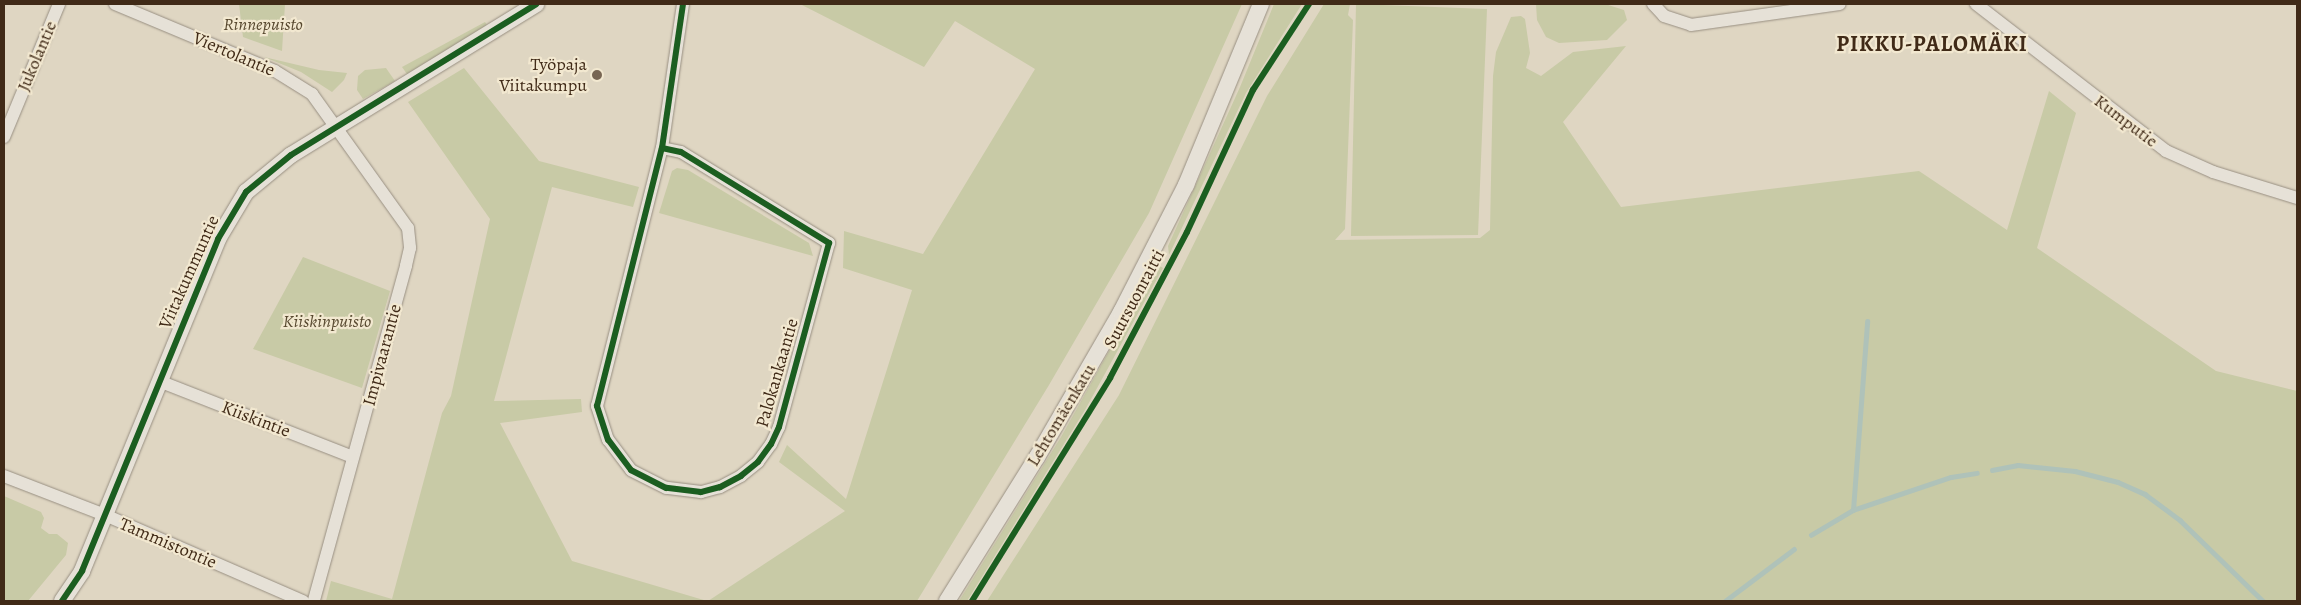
<!DOCTYPE html>
<html>
<head>
<meta charset="utf-8">
<style>
	body { margin:0 }
	#map { position:relative; width:2301px; height:605px; overflow:hidden; background:#dfd6c2; font-family:Alegreya,serif }
	div>[style] { position:absolute }
	.green>* { inset:0; background:#c8caa6 }
	.stream>* { height:4.5px; margin:-2.25px; padding:0 2.25px; transform-origin:2.25px; border-radius:2.25px; background:#afc2b9 }
	.roads { filter:drop-shadow(0 0 1px #988f82) drop-shadow(0 0 1px #988f82) }
	.minor>* { height:12px; margin:-6px; padding:0 6px; transform-origin:6px; border-radius:6px; background:#e6e1d7 }
	.tertiary>* { height:16px; margin:-8px; padding:0 8px; transform-origin:8px; border-radius:8px; background:#e6e1d7 }
	.cycleway>* { height:6px; margin:-3px; padding:0 3px; transform-origin:3px; border-radius:3px; background:#1b5e20 }
	.dots>* { width:14px; height:14px; translate:-50% -50%; box-sizing:border-box; border:2px solid #f2e8d0; border-radius:50% }
	span { translate:-50% -50%; white-space:nowrap; text-align:center; line-height:1.15; -webkit-text-stroke:4.5px #f2e8d0; paint-order:stroke }
	.park-label { font-size:18px; color:#57482f; font-style:italic }
	.street-label { font-size:18px; color:#402a17 }
	.poi-label { font-size:18px; color:#402a17 }
	.right { translate:-100% -50%; text-align:right }
	.district-label { font-size:22px; color:#402a17; font-weight:700; letter-spacing:1px }
	.frame { position:absolute; inset:0; border:5px solid #402a17; pointer-events:none }
</style>
</head>
<body>
<div id="map">
	<div class="green">
		<div style="clip-path:polygon(239px 4px,285px 4px,282px 51px,243px 37px)"></div>
		<div style="clip-path:polygon(800px 4px,1242px 4px,1149px 213px,1049px 385px,917px 601px,708px 601px,845px 511px,779px 462px,787px 445px,846px 499px,912px 290px,843px 268px,844px 231px,923px 254px,1035px 69px,955px 21px,924px 67px)"></div>
		<div style="clip-path:polygon(1274px 4px,1302px 4px,1246px 93px,1169px 255px,1168px 246px,1240px 87px)"></div>
		<div style="clip-path:polygon(1324px 4px,1350px 4px,1348px 15px,1353px 20px,1345px 229px,1335px 240px,1480px 238px,1490px 230px,1493px 76px,1496px 52px,1511px 17px,1521px 16px,1525px 19px,1530px 53px,1526px 68px,1541px 76px,1573px 52px,1626px 46px,1563px 122px,1621px 207px,1919px 171px,2007px 230px,2049px 91px,2076px 113px,2037px 248px,2216px 371px,2297px 391px,2297px 601px,987px 601px,1119px 395px,1267px 96px)"></div>
		<div style="clip-path:polygon(1356px 4px,1487px 9px,1478px 235px,1351px 236px)"></div>
		<div style="clip-path:polygon(1536px 4px,1605px 4px,1624px 10px,1627px 20px,1607px 40px,1559px 43px,1546px 37px,1537px 20px)"></div>
		<div style="clip-path:polygon(485px 22px,487px 25px,407px 74px,402px 67px)"></div>
		<div style="clip-path:polygon(264px 57px,319px 70px,347px 73px,344px 80px,332px 92px,301px 72px)"></div>
		<div style="clip-path:polygon(386px 68px,395px 81px,363px 99px,357px 90px,358px 76px,365px 70px)"></div>
		<div style="clip-path:polygon(464px 68px,539px 161px,639px 187px,633px 207px,552px 187px,494px 401px,581px 399px,582px 412px,500px 423px,572px 561px,707px 601px,326px 601px,331px 581px,392px 599px,442px 413px,451px 396px,490px 219px,408px 102px)"></div>
		<div style="clip-path:polygon(677px 168px,688px 170px,809px 243px,813px 256px,659px 213px,672px 171px)"></div>
		<div style="clip-path:polygon(303px 257px,390px 291px,362px 388px,253px 349px)"></div>
		<div style="clip-path:polygon(1160px 266px,1163px 268px,1085px 410px,967px 601px,959px 601px,1061px 437px,1151px 276px)"></div>
		<div style="clip-path:polygon(4px 496px,41px 512px,44px 518px,41px 528px,49px 534px,57px 534px,68px 543px,66px 555px,28px 601px,4px 601px)"></div>
	</div>
	<div class="stream">
		<div style="left:1992px;top:470px;width:26px;rotate:-11deg"></div>
		<div style="left:2018px;top:465px;width:57px;rotate:6deg"></div>
		<div style="left:2075px;top:471px;width:44px;rotate:14.3deg"></div>
		<div style="left:2118px;top:482px;width:30px;rotate:24deg"></div>
		<div style="left:2145px;top:494px;width:44px;rotate:36.6deg"></div>
		<div style="left:2180px;top:520px;width:116px;rotate:44.3deg"></div>
		<div style="left:1853px;top:510px;width:189px;rotate:-85.7deg"></div>
		<div style="left:1811px;top:535px;width:49px;rotate:-30.8deg"></div>
		<div style="left:1853px;top:510px;width:103px;rotate:-18.6deg"></div>
		<div style="left:1951px;top:477px;width:26px;rotate:-9deg"></div>
		<div style="left:1725px;top:601px;width:86px;rotate:-37deg"></div>
	</div>
	<div class="roads">
		<div class="minor">
			<div style="left:115px;top:4px;width:173px;rotate:22.7deg"></div>
			<div style="left:275px;top:71px;width:44px;rotate:31.9deg"></div>
			<div style="left:312px;top:94px;width:165px;rotate:54.4deg"></div>
			<div style="left:408px;top:228px;width:20px;rotate:84deg"></div>
			<div style="left:410px;top:248px;width:18px;rotate:103deg"></div>
			<div style="left:406px;top:266px;width:347px;rotate:105.4deg"></div>
			<div style="left:1653px;top:4px;width:16px;rotate:47deg"></div>
			<div style="left:1664px;top:16px;width:28px;rotate:18deg"></div>
			<div style="left:1691px;top:25px;width:150px;rotate:-8deg"></div>
			<div style="left:1976px;top:4px;width:240px;rotate:37.7deg"></div>
			<div style="left:2166px;top:151px;width:51px;rotate:24.1deg"></div>
			<div style="left:2213px;top:172px;width:88px;rotate:17.2deg"></div>
			<div style="left:4px;top:137px;width:144px;rotate:-67.5deg"></div>
			<div style="left:662px;top:148px;width:19px;rotate:12deg"></div>
			<div style="left:681px;top:152px;width:174px;rotate:31.6deg"></div>
			<div style="left:829px;top:243px;width:191px;rotate:105.2deg"></div>
			<div style="left:779px;top:427px;width:19px;rotate:115deg"></div>
			<div style="left:771px;top:444px;width:22px;rotate:126deg"></div>
			<div style="left:758px;top:462px;width:22px;rotate:141deg"></div>
			<div style="left:741px;top:476px;width:24px;rotate:152deg"></div>
			<div style="left:720px;top:487px;width:20px;rotate:165deg"></div>
			<div style="left:701px;top:492px;width:35px;rotate:-173deg"></div>
			<div style="left:666px;top:488px;width:39px;rotate:-153deg"></div>
			<div style="left:631px;top:470px;width:38px;rotate:-127deg"></div>
			<div style="left:608px;top:440px;width:36px;rotate:-108deg"></div>
			<div style="left:597px;top:406px;width:266px;rotate:-75.9deg"></div>
			<div style="left:662px;top:148px;width:146px;rotate:-81.7deg"></div>
			<div style="left:159px;top:381px;width:208px;rotate:21.4deg"></div>
			<div style="left:4px;top:476px;width:108px;rotate:21.1deg"></div>
			<div style="left:105px;top:515px;width:216px;rotate:23.5deg"></div>
		</div>
		<div class="tertiary">
			<div style="left:62px;top:601px;width:36px;rotate:-56deg"></div>
			<div style="left:82px;top:571px;width:359px;rotate:-67.7deg"></div>
			<div style="left:218px;top:239px;width:55px;rotate:-59.2deg"></div>
			<div style="left:246px;top:192px;width:58px;rotate:-39.4deg"></div>
			<div style="left:291px;top:155px;width:288px;rotate:-31.6deg"></div>
			<div style="left:947px;top:601px;width:170px;rotate:-58deg"></div>
			<div style="left:1037px;top:457px;width:168px;rotate:-59.9deg"></div>
			<div style="left:1121px;top:312px;width:143px;rotate:-62.9deg"></div>
			<div style="left:1186px;top:185px;width:196px;rotate:-67.5deg"></div>
		</div>
	</div>
	<div class="cycleway">
		<div style="left:662px;top:148px;width:19px;rotate:12deg"></div>
		<div style="left:681px;top:152px;width:174px;rotate:31.6deg"></div>
		<div style="left:829px;top:243px;width:191px;rotate:105.2deg"></div>
		<div style="left:779px;top:427px;width:19px;rotate:115deg"></div>
		<div style="left:771px;top:444px;width:22px;rotate:126deg"></div>
		<div style="left:758px;top:462px;width:22px;rotate:141deg"></div>
		<div style="left:741px;top:476px;width:24px;rotate:152deg"></div>
		<div style="left:720px;top:487px;width:20px;rotate:165deg"></div>
		<div style="left:701px;top:492px;width:35px;rotate:-173deg"></div>
		<div style="left:666px;top:488px;width:39px;rotate:-153deg"></div>
		<div style="left:631px;top:470px;width:38px;rotate:-127deg"></div>
		<div style="left:608px;top:440px;width:36px;rotate:-108deg"></div>
		<div style="left:597px;top:406px;width:266px;rotate:-75.9deg"></div>
		<div style="left:662px;top:148px;width:146px;rotate:-81.7deg"></div>
		<div style="left:62px;top:601px;width:36px;rotate:-56deg"></div>
		<div style="left:82px;top:571px;width:359px;rotate:-67.7deg"></div>
		<div style="left:218px;top:239px;width:55px;rotate:-59.2deg"></div>
		<div style="left:246px;top:192px;width:58px;rotate:-39.4deg"></div>
		<div style="left:291px;top:155px;width:288px;rotate:-31.6deg"></div>
		<div style="left:972px;top:601px;width:262px;rotate:-58.2deg"></div>
		<div style="left:1110px;top:378px;width:165px;rotate:-62.2deg"></div>
		<div style="left:1187px;top:232px;width:157px;rotate:-65.1deg"></div>
		<div style="left:1253px;top:90px;width:103px;rotate:-56.9deg"></div>
	</div>
	<div class="dots">
		<div style="left:597px;top:75px;background:#786653"></div>
	</div>
	<div class="park-label">
		<span style="left:263px;top:24px">Rinnepuisto</span>
		<span style="left:327px;top:321px">Kiiskinpuisto</span>
	</div>
	<div class="street-label">
		<span style="left:234px;top:54px;rotate:23deg">Viertolantie</span>
		<span style="left:37px;top:56px;rotate:-67deg">Jukolantie</span>
		<span style="left:2126px;top:121px;rotate:37deg">Kumputie</span>
		<span style="left:189px;top:272px;rotate:-66deg">Viitakummuntie</span>
		<span style="left:1134px;top:299px;rotate:-62deg">Suursuonraitti</span>
		<span style="left:382px;top:355px;rotate:-75deg">Impivaarantie</span>
		<span style="left:777px;top:373px;rotate:-74deg">Palokankaantie</span>
		<span style="left:1061px;top:415px;rotate:-59deg">Lehtomäenkatu</span>
		<span style="left:256px;top:419px;rotate:21deg">Kiiskintie</span>
		<span style="left:168px;top:543px;rotate:23deg">Tammistontie</span>
	</div>
	<div class="poi-label">
		<span class="right" style="left:587px;top:75px">Työpaja<br>Viitakumpu</span>
	</div>
	<div class="district-label">
		<span style="left:1932px;top:45px">PIKKU-PALOMÄKI</span>
	</div>
	<div class="frame"></div>
</div>
</body>
</html>
